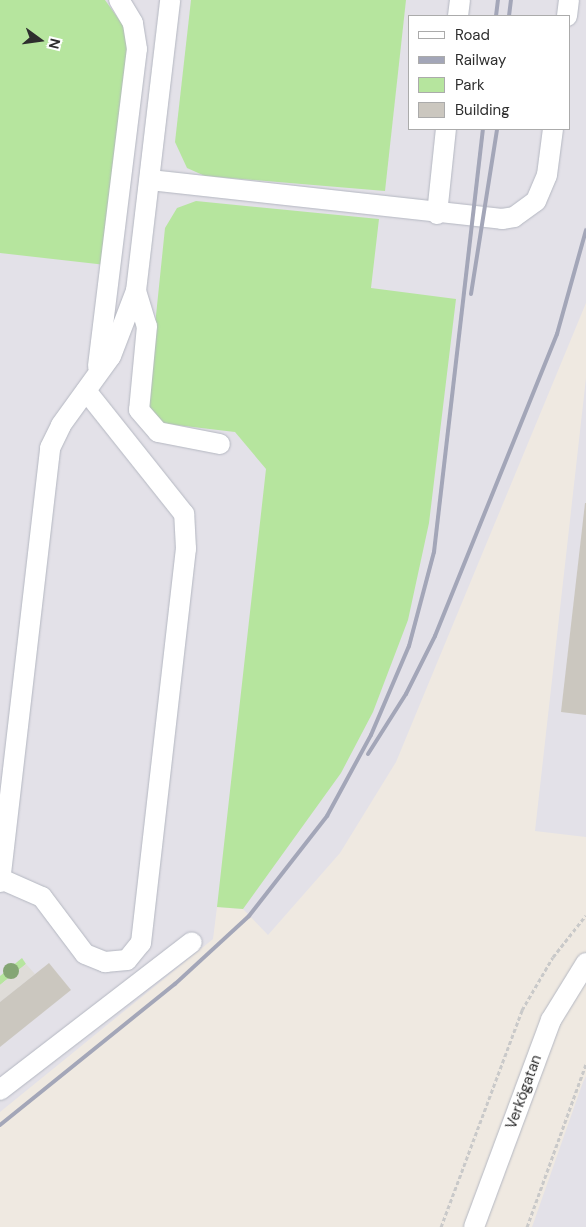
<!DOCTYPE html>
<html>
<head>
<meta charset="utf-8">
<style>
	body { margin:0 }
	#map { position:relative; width:586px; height:1227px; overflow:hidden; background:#efe9e1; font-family:"DM Sans",sans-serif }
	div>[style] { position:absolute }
	.industrial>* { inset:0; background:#e3e1e8 }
	.green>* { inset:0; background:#b6e59e }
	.plaza>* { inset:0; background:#dfdcd8 }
	.building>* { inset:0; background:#cbc7bf }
	.path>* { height:3px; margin-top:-1.5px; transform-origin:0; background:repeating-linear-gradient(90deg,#c9c9c9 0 4px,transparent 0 6.5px) }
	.roads { filter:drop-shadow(0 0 1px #b4b7c1) drop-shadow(0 0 1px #b4b7c1) }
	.minor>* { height:20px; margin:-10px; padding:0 10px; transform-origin:10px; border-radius:10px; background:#fff }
	.rail>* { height:4px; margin:-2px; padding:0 2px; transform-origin:2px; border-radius:2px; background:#a3a6b8 }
	.trees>* { width:16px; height:16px; margin:-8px; border-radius:50%; background:#84a574 }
	span { translate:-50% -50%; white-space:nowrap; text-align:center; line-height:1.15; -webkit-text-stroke:4px #fff; paint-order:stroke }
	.street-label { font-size:15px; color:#2e2e2e }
	.legend { position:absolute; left:408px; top:15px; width:162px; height:115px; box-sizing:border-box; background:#fff; border:1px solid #ababab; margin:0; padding:6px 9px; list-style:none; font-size:15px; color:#2e2e2e }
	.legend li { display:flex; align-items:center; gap:10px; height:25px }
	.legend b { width:25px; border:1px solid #ababab }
	.north { position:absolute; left:15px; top:15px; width:50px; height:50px; -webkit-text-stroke:4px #fff; paint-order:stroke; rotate:104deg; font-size:14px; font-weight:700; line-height:20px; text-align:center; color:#2e2e2e }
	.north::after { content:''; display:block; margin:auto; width:18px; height:22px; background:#2e2e2e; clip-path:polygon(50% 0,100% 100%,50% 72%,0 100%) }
</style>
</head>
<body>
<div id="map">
	<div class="industrial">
		<div style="clip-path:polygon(evenodd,0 0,586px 0,586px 303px,396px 762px,340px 853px,268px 935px,243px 909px,217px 907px,213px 939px,0 1112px,0 0,410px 16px,570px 16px,570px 129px,410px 129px,410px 16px)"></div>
		<div style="clip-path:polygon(586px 378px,586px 837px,535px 831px)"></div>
		<div style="clip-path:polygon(586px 1076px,586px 1227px,532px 1227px,583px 1082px)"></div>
	</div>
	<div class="green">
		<div style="clip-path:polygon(0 0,105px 0,125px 28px,128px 56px,106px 265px,0 253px)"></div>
		<div style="clip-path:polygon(191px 0,406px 0,385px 191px,205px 176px,187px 168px,175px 142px)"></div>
		<div style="clip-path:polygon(196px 201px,379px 219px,371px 288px,456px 299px,429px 523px,408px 620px,373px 712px,341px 773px,243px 909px,217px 907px,266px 469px,235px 432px,159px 423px,147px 403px,165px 228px,177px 208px)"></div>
		<div style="clip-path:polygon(22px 958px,26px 964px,0 985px,0 976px)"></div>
	</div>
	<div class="plaza">
		<div style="clip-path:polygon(26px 964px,35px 974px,0 1002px,0 985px)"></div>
	</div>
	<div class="building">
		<div style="clip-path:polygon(585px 503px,586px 503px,586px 715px,561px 712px)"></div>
		<div style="clip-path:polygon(49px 963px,71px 990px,0 1047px,0 1002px)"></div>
	</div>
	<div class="path">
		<div style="left:441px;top:1227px;width:232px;rotate:-69.5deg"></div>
		<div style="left:522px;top:1010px;width:61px;rotate:-59.7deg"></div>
		<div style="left:553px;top:957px;width:53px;rotate:-51.8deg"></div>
		<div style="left:527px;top:1227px;width:173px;rotate:-70.1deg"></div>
	</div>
	<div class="roads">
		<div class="minor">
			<div style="left:458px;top:16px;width:16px;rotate:-83deg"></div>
			<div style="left:567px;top:16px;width:16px;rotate:-83deg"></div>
			<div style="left:150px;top:180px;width:354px;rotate:6.3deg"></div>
			<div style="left:502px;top:219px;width:12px;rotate:-9deg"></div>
			<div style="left:514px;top:217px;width:27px;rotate:-36deg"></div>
			<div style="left:536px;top:201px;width:28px;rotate:-67deg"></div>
			<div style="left:547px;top:175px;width:46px;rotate:-82.6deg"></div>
			<div style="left:437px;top:214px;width:85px;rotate:-84deg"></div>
			<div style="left:136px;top:291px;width:37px;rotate:73deg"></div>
			<div style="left:147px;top:326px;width:84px;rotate:95.4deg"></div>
			<div style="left:139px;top:410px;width:29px;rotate:49deg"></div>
			<div style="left:158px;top:432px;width:63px;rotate:11deg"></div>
			<div style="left:98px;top:366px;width:319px;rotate:-83deg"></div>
			<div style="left:137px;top:49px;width:26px;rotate:-99deg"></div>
			<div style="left:133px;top:23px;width:27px;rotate:-121deg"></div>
			<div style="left:1px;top:879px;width:45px;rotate:23.7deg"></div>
			<div style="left:42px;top:897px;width:71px;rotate:53deg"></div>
			<div style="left:85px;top:954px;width:22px;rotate:22deg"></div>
			<div style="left:105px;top:962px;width:22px;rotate:-5deg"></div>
			<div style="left:127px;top:960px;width:22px;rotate:-51deg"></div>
			<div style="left:141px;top:943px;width:397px;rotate:-83.5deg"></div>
			<div style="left:186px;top:549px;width:35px;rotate:-93deg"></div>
			<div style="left:184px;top:514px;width:157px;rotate:-128.5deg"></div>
			<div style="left:0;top:882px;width:437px;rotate:-83.4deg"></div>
			<div style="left:50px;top:448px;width:25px;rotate:-64deg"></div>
			<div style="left:61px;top:425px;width:85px;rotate:-54.1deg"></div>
			<div style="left:111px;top:356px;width:70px;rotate:-69deg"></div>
			<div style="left:136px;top:291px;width:293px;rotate:-83.3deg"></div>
			<div style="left:0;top:1090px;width:242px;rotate:-37.6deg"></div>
			<div style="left:474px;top:1227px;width:221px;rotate:-69.6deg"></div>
			<div style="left:551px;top:1020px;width:67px;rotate:-58.4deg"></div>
		</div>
	</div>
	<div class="rail">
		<div style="left:496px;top:16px;width:16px;rotate:-83deg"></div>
		<div style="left:509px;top:16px;width:16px;rotate:-83deg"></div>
		<div style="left:471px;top:294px;width:167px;rotate:-81deg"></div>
		<div style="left:368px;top:754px;width:71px;rotate:-57.7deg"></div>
		<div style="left:406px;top:694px;width:65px;rotate:-63.4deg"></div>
		<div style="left:435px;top:636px;width:326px;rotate:-68deg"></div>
		<div style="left:557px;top:334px;width:108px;rotate:-74.4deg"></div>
		<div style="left:0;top:1125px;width:225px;rotate:-38.9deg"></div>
		<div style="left:175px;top:984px;width:100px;rotate:-42.6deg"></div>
		<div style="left:249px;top:916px;width:127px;rotate:-52deg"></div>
		<div style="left:327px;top:816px;width:92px;rotate:-61.5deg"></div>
		<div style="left:371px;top:735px;width:97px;rotate:-66.9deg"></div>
		<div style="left:409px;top:646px;width:97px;rotate:-75.1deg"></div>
		<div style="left:434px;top:552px;width:426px;rotate:-83.4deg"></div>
	</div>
	<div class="trees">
		<div style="left:11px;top:971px"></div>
	</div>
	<div class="street-label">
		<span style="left:524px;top:1092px;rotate:-70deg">Verkögatan</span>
	</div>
	<ul class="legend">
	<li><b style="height:6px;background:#fff"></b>Road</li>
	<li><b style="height:6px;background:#a3a6b8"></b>Railway</li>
	<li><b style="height:14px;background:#b6e59e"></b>Park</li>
	<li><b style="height:14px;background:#cbc7bf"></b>Building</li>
	</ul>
	<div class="north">N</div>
</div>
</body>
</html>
